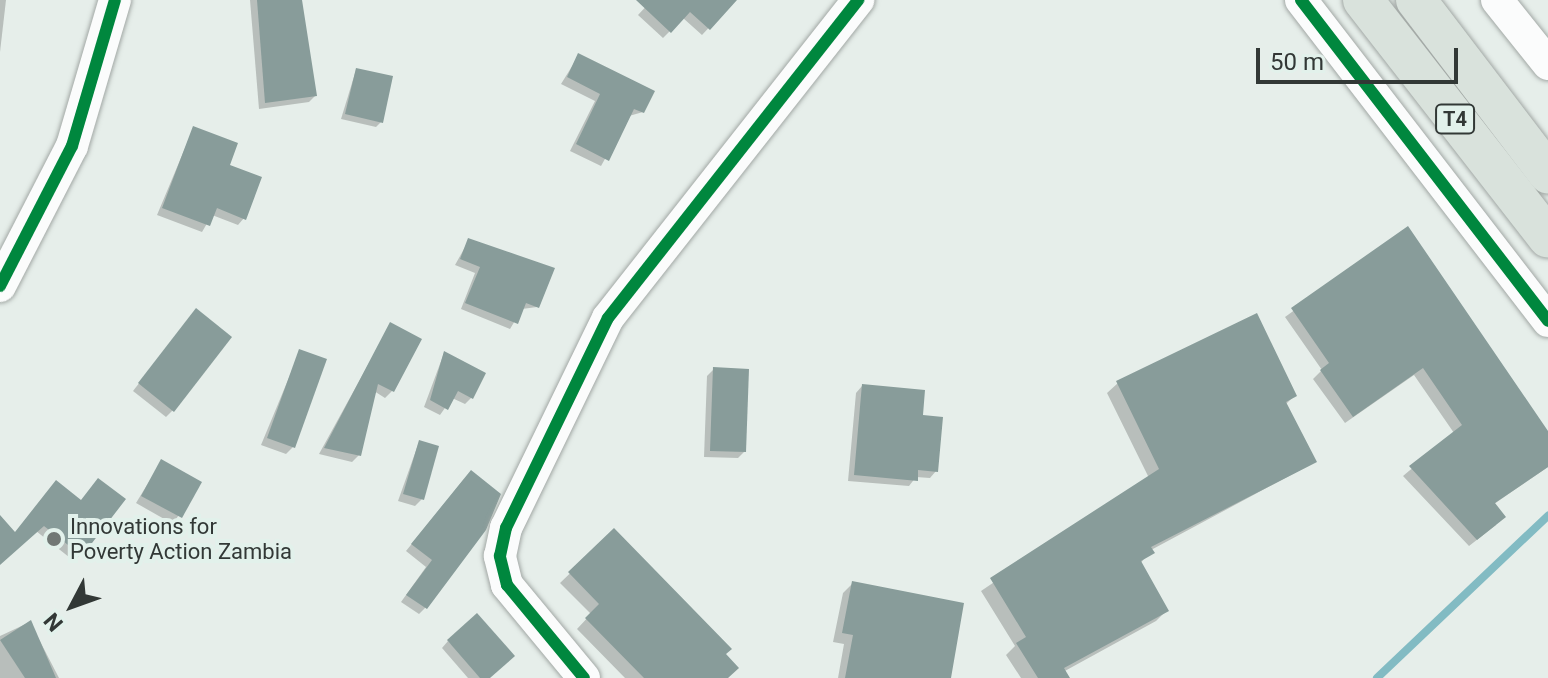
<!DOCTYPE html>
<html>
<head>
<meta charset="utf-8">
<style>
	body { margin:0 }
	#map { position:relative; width:1548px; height:678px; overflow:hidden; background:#e6eeea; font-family:Roboto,sans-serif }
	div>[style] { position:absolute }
	.shadow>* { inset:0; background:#0003 }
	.stream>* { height:8px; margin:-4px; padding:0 4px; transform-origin:4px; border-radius:4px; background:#82bbc3 }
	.building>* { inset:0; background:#889c9a }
	.roads { filter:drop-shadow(0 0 2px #a2a8a5) drop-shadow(0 0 2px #a2a8a5) }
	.minor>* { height:32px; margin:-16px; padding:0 16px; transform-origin:16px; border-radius:16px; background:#fbfcfc }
	.major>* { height:40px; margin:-20px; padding:0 20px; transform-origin:20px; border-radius:20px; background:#d9e2dc }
	.cycleway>* { height:12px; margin:-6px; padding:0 6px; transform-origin:6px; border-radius:6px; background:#00873e }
	.dots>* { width:22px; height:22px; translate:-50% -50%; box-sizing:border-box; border:4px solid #e2f1eb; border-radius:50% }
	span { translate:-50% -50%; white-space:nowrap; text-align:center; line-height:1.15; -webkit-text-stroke:8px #e2f1eb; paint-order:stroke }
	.shield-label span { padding:2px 6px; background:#e2f1eb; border:2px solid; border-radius:6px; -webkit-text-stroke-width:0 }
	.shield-label { font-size:20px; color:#323836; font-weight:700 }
	.poi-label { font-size:22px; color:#323836 }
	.left { translate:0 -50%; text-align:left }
	.north { position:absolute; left:32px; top:566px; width:80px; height:80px; -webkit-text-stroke:6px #e2f1eb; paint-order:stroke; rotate:229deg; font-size:22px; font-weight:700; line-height:32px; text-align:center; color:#323836 }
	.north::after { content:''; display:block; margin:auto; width:28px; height:36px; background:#323836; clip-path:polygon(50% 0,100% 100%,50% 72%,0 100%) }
	.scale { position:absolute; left:1256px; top:48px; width:202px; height:36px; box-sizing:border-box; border:4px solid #323836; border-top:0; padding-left:10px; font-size:24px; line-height:28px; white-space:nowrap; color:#323836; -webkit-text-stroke:6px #e2f1eb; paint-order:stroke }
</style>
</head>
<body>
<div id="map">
	<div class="shadow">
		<div style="clip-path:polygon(0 0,6px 0,0 52px)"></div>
		<div style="clip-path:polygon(250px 0,300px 0,315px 96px,309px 102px,259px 109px)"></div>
		<div style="clip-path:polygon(652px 0,726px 0,731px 4px,702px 35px,683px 18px,663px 38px,638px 15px)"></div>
		<div style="clip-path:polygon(579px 55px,643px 112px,629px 116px,601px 166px,570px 151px,595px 101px,561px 84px)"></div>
		<div style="clip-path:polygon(356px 70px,381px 122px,376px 127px,341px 119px)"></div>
		<div style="clip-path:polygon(193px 129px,227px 166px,244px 218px,238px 225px,212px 215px,202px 232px,157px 215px)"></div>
		<div style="clip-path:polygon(1407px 229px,1548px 434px,1548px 467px,1494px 504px,1496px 525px,1469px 546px,1403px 476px,1454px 433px,1414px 375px,1345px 423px,1313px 379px,1322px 370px,1285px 317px)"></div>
		<div style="clip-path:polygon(469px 240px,537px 307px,522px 309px,510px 329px,461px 309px,475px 273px,455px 265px)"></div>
		<div style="clip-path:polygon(190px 318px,173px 410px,166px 417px,133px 391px)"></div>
		<div style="clip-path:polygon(390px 325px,392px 391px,385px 398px,374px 391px,359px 455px,352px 462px,319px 454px)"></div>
		<div style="clip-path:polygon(300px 351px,293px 447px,286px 454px,261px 445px)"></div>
		<div style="clip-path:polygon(444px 353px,472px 397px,465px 404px,452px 398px,440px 415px,424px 407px)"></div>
		<div style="clip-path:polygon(714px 369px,744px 452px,738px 458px,704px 457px,707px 376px)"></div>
		<div style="clip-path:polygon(1118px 383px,1294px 396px,1285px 405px,1315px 462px,1151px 550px,1140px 564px,1167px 610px,1156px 621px,1063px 672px,1067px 678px,1021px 678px,1006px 655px,1015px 646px,981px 591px,1149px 478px,1107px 393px)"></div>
		<div style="clip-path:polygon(862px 386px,921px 417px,936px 471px,930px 478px,916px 477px,909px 486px,848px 481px,856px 393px)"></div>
		<div style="clip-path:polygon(419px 442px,422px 499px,415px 506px,398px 501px)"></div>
		<div style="clip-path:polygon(161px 462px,199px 483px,173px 524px,136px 503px)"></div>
		<div style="clip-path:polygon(464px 479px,425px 608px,419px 614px,401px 602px,426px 567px,406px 551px)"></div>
		<div style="clip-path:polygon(81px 502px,81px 554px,74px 561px,36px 531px,0 563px,0 520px,14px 534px)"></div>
		<div style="clip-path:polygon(614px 531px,723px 654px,726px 678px,625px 678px,577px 629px,591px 614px,560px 583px)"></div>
		<div style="clip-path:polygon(853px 583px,949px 678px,838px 678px,844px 644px,833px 642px,843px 593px)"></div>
		<div style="clip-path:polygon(30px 622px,59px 678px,0 678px,0 636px)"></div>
		<div style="clip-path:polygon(448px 641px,488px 678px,468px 678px,442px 648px)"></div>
	</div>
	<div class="stream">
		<div style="left:1377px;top:678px;width:236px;rotate:-43.5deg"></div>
	</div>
	<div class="building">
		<div style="clip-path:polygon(257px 0,302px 0,317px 96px,265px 103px)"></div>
		<div style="clip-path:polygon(636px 0,737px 0,710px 30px,690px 12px,671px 33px)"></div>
		<div style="clip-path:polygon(578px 53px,655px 91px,644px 113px,634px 109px,609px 161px,576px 144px,600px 94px,567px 77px)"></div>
		<div style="clip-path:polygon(356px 68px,393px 76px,383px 123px,345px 114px)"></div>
		<div style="clip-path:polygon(193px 126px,238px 143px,230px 165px,262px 177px,246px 220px,217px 208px,210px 226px,162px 208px)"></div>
		<div style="clip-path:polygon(1408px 226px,1548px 431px,1548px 467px,1495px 503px,1506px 517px,1477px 540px,1409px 466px,1462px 425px,1423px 368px,1353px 417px,1320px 370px,1329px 363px,1291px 308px)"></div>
		<div style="clip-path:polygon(468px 238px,555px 268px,539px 308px,526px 303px,518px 324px,465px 303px,480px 267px,460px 259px)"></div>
		<div style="clip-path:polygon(196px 308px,232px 337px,174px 412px,138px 383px)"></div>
		<div style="clip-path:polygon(1257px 313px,1297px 396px,1286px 402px,1317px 462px,1151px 547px,1155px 553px,1141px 561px,1169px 611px,1064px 668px,1070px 678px,1038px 678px,1016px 643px,1026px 637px,990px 578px,1159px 469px,1116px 381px)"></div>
		<div style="clip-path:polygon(390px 322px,422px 339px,394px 392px,378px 384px,361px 456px,324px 448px)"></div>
		<div style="clip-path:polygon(299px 349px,327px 359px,295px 448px,267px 438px)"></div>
		<div style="clip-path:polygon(444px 351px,486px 373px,473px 399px,458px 391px,448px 410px,430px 400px)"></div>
		<div style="clip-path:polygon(713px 367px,749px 369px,746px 452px,710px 451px)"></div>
		<div style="clip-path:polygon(862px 384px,925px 390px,923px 415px,943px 417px,938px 472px,918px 470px,918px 481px,854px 475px)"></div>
		<div style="clip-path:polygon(419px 440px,439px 446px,424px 500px,403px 494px)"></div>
		<div style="clip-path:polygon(161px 459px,202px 482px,182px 518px,141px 496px)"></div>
		<div style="clip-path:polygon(471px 470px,501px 494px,486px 530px,427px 609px,406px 595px,432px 560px,411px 544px)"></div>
		<div style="clip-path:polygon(98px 478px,126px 499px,82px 556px,44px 526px,0 565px,0 515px,15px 532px,56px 480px,81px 500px)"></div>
		<div style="clip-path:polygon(614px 528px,732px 649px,726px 654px,739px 668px,728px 678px,644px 678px,585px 618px,599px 604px,568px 572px)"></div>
		<div style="clip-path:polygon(852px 581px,964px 603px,951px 678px,845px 678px,853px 635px,842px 633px)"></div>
		<div style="clip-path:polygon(477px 613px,515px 656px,490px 678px,480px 678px,447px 640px)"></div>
		<div style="clip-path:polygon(31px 620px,56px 678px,25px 678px,0 640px)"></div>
	</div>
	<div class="roads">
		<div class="minor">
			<div style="left:1301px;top:0;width:405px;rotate:52.4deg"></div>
			<div style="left:1497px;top:0;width:82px;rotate:51.4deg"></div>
			<div style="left:0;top:286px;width:157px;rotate:-62.8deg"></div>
			<div style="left:72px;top:146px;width:152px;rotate:-73.6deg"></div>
			<div style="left:584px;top:678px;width:121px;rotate:-129.6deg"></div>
			<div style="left:507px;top:585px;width:30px;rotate:-104deg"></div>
			<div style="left:500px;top:556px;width:29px;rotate:-78deg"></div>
			<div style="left:506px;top:528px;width:233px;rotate:-64.1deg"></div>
			<div style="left:608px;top:318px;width:405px;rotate:-51.8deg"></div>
		</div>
		<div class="major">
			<div style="left:1363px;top:0;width:301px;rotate:52.1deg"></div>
			<div style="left:1416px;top:0;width:218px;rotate:52.7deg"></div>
		</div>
	</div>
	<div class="cycleway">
		<div style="left:1301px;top:0;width:405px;rotate:52.4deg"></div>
		<div style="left:0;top:286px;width:157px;rotate:-62.8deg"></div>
		<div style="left:72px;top:146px;width:152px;rotate:-73.6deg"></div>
		<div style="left:584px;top:678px;width:121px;rotate:-129.6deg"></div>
		<div style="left:507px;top:585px;width:30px;rotate:-104deg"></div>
		<div style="left:500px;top:556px;width:29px;rotate:-78deg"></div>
		<div style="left:506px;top:528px;width:233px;rotate:-64.1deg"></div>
		<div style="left:608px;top:318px;width:405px;rotate:-51.8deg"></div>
	</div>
	<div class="dots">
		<div style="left:54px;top:539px;background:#717875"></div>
	</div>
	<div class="shield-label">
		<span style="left:1455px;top:119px">T4</span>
	</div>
	<div class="poi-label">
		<span class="left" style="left:70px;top:539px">Innovations for<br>Poverty Action Zambia</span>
	</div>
	<div class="north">N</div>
	<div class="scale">50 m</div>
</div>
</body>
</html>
